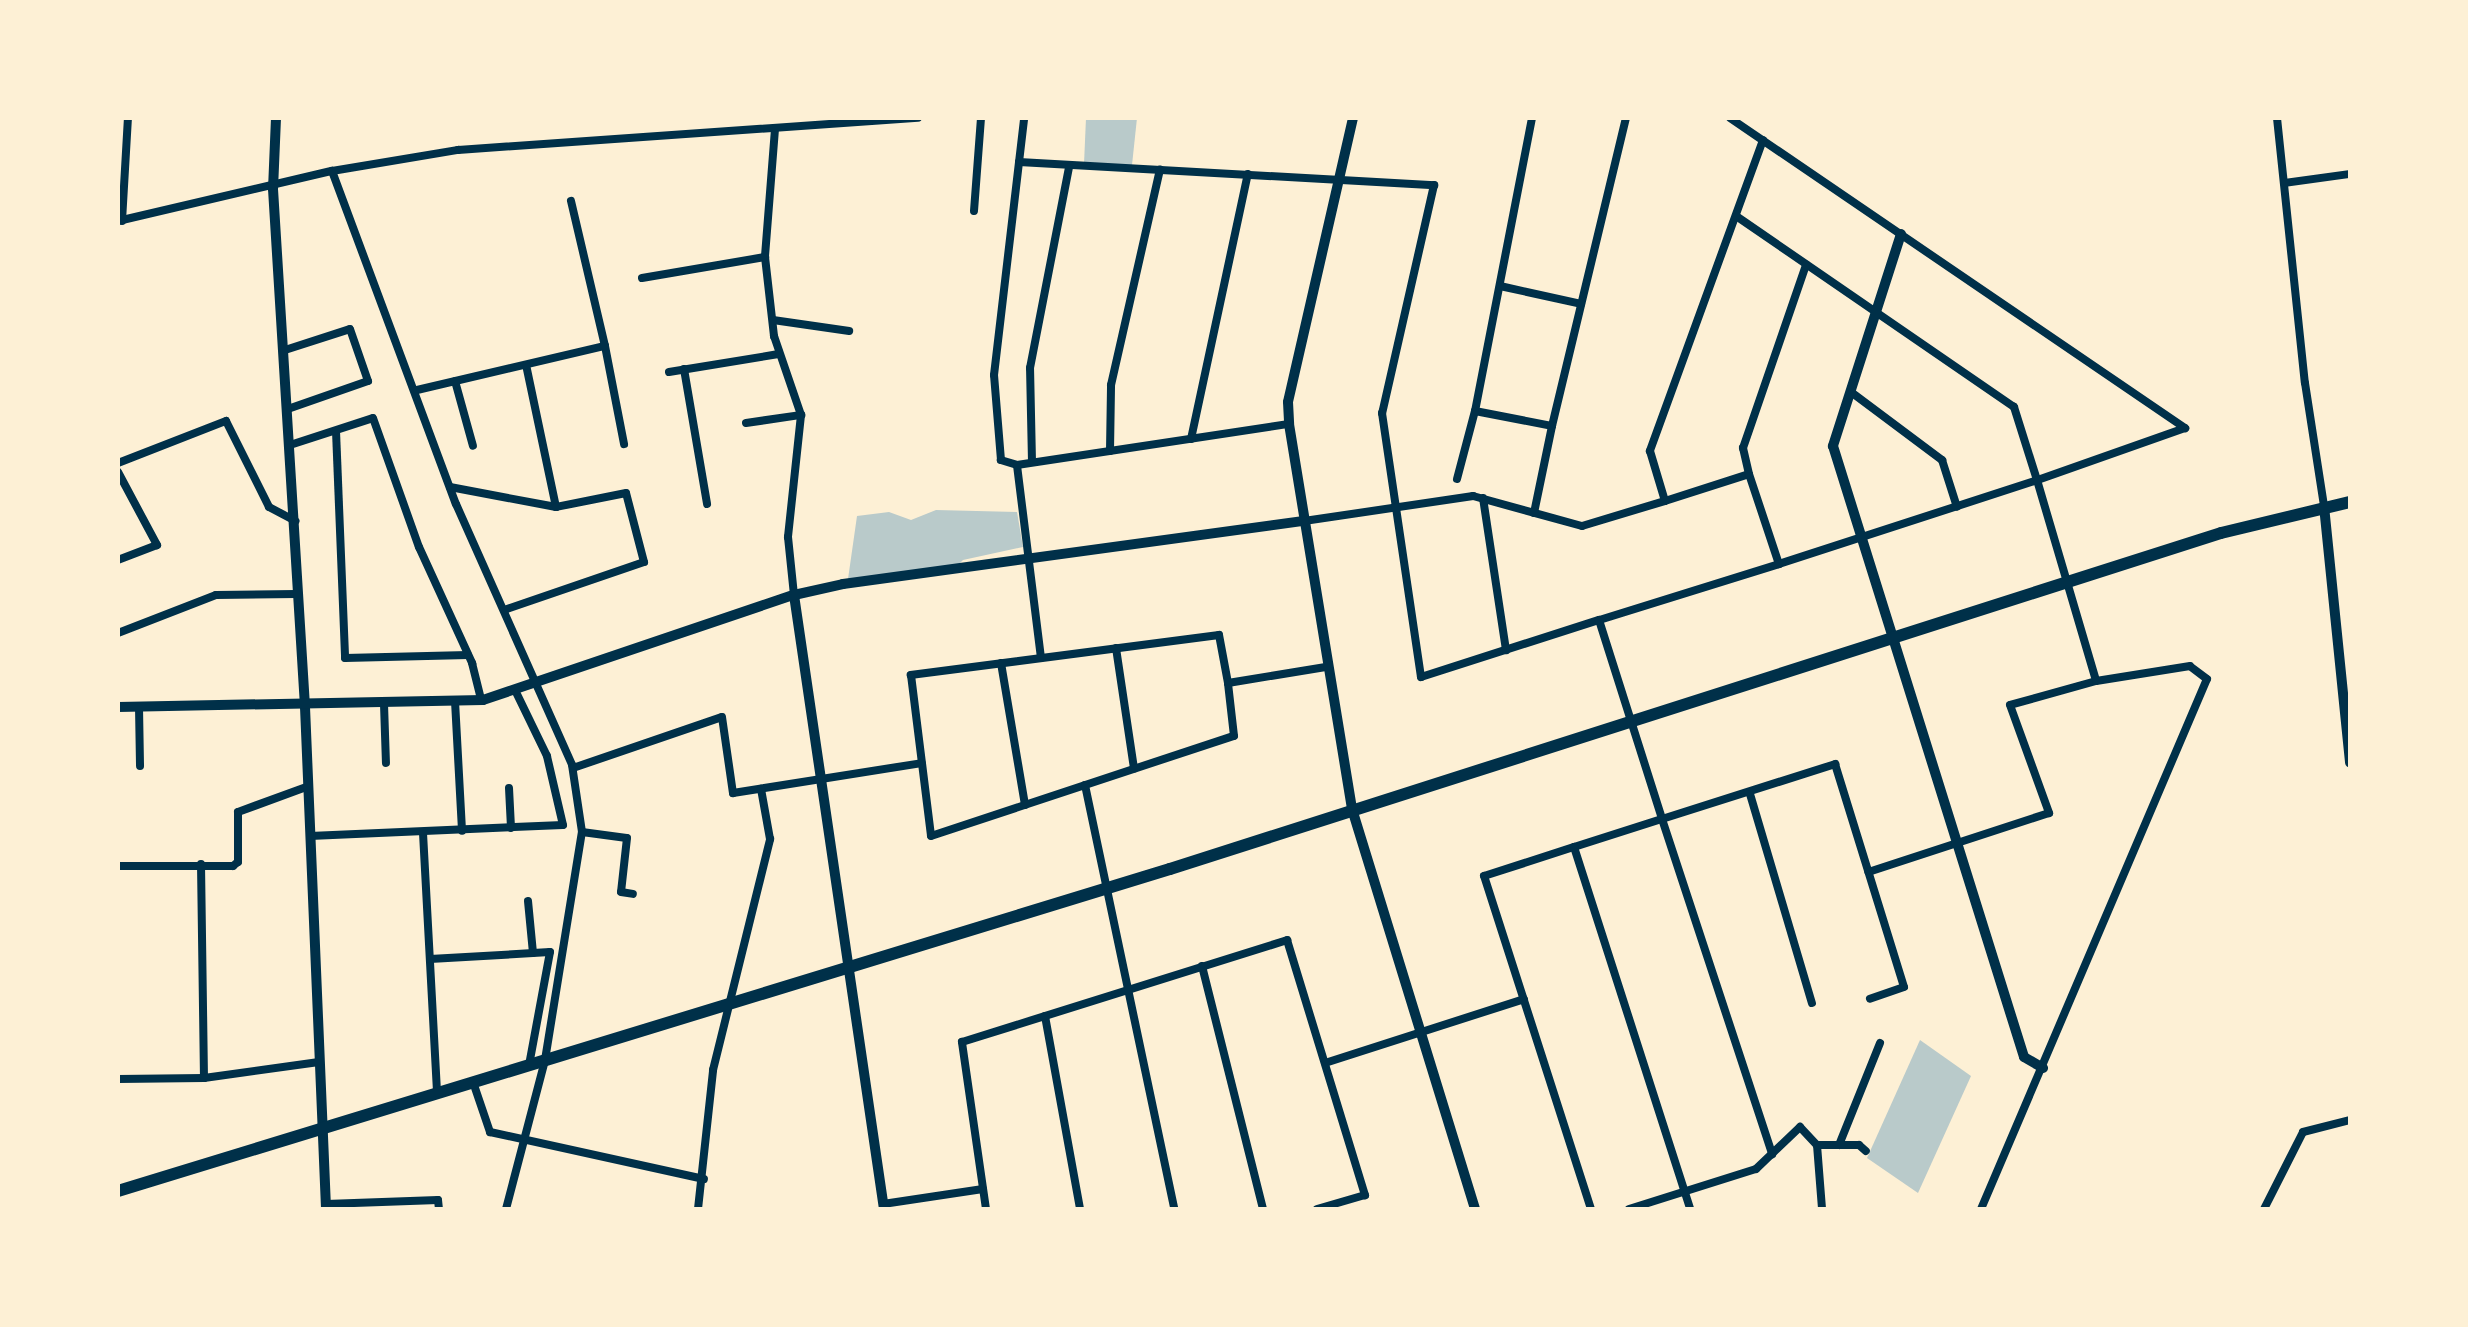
<!DOCTYPE html>
<html>
<head>
<meta charset="utf-8">
<style>
	body { margin:0 }
	#map { position:relative; width:2468px; height:1327px; overflow:hidden; background:#fdf0d5; font-family:Manrope,sans-serif }
	div>[style] { position:absolute }
	.green>* { inset:0; background:#b9caca }
	.minor>* { height:8px; margin:-4px; padding:0 4px; transform-origin:4px; border-radius:4px; background:#003049 }
	.tertiary>* { height:10px; margin:-5px; padding:0 5px; transform-origin:5px; border-radius:5px; background:#003049 }
	.primary>* { height:12px; margin:-6px; padding:0 6px; transform-origin:6px; border-radius:6px; background:#003049 }
	span { translate:-50% -50%; white-space:nowrap; text-align:center; line-height:1.15; -webkit-text-stroke:6px #fdf0d5; paint-order:stroke }
	.frame { position:absolute; inset:0; border:120px solid #fdf0d5; pointer-events:none }
</style>
</head>
<body>
<div id="map">
	<div class="green">
		<div style="clip-path:polygon(1086px 118px,1137px 118px,1132px 165px,1084px 164px)"></div>
		<div style="clip-path:polygon(936px 510px,1017px 512px,1023px 547px,963px 560px,955px 568px,848px 579px,857px 516px,889px 512px,911px 520px)"></div>
		<div style="clip-path:polygon(1920px 1040px,1971px 1076px,1918px 1193px,1867px 1158px)"></div>
	</div>
	<div class="minor">
		<div style="left:1532px;top:118px;width:298px;rotate:101deg"></div>
		<div style="left:1475px;top:411px;width:78px;rotate:11deg"></div>
		<div style="left:1552px;top:426px;width:317px;rotate:-76.5deg"></div>
		<div style="left:1730px;top:118px;width:551px;rotate:34.27deg"></div>
		<div style="left:2185px;top:428px;width:157px;rotate:160.6deg"></div>
		<div style="left:2037px;top:480px;width:77px;rotate:-107.5deg"></div>
		<div style="left:2014px;top:407px;width:337px;rotate:-145.5deg"></div>
		<div style="left:2277px;top:118px;width:266px;rotate:84deg"></div>
		<div style="left:2305px;top:383px;width:124px;rotate:81.2deg"></div>
		<div style="left:775px;top:129px;width:128px;rotate:94.5deg"></div>
		<div style="left:765px;top:257px;width:80px;rotate:83.5deg"></div>
		<div style="left:774px;top:336px;width:83px;rotate:71.1deg"></div>
		<div style="left:801px;top:415px;width:123px;rotate:96.1deg"></div>
		<div style="left:788px;top:537px;width:58px;rotate:84.1deg"></div>
		<div style="left:1763px;top:140px;width:331px;rotate:110deg"></div>
		<div style="left:1650px;top:451px;width:52px;rotate:73.3deg"></div>
		<div style="left:1665px;top:501px;width:88px;rotate:-17.8deg"></div>
		<div style="left:1749px;top:474px;width:95px;rotate:71.6deg"></div>
		<div style="left:1779px;top:564px;width:271px;rotate:-18deg"></div>
		<div style="left:2037px;top:480px;width:209px;rotate:73.6deg"></div>
		<div style="left:2096px;top:681px;width:89px;rotate:164.4deg"></div>
		<div style="left:2010px;top:705px;width:115px;rotate:70.1deg"></div>
		<div style="left:2049px;top:813px;width:190px;rotate:161.9deg"></div>
		<div style="left:1019px;top:162px;width:416px;rotate:3.2deg"></div>
		<div style="left:1434px;top:185px;width:234px;rotate:102.8deg"></div>
		<div style="left:1382px;top:413px;width:267px;rotate:81.6deg"></div>
		<div style="left:1421px;top:677px;width:187px;rotate:-17.8deg"></div>
		<div style="left:332px;top:171px;width:355px;rotate:69.6deg"></div>
		<div style="left:456px;top:504px;width:286px;rotate:66deg"></div>
		<div style="left:572px;top:765px;width:68px;rotate:81.5deg"></div>
		<div style="left:582px;top:832px;width:45px;rotate:7.6deg"></div>
		<div style="left:627px;top:838px;width:54px;rotate:96.3deg"></div>
		<div style="left:621px;top:892px;width:12px;rotate:9deg"></div>
		<div style="left:2284px;top:183px;width:67px;rotate:-7.8deg"></div>
		<div style="left:974px;top:211px;width:93px;rotate:-85.7deg"></div>
		<div style="left:118px;top:221px;width:220px;rotate:-13.2deg"></div>
		<div style="left:332px;top:171px;width:128px;rotate:-9.5deg"></div>
		<div style="left:458px;top:150px;width:461px;rotate:-4deg"></div>
		<div style="left:122px;top:221px;width:103px;rotate:-86.7deg"></div>
		<div style="left:642px;top:278px;width:125px;rotate:-9.7deg"></div>
		<div style="left:1500px;top:286px;width:83px;rotate:12.5deg"></div>
		<div style="left:773px;top:320px;width:77px;rotate:8.2deg"></div>
		<div style="left:605px;top:346px;width:100px;rotate:79deg"></div>
		<div style="left:285px;top:350px;width:68px;rotate:-17.9deg"></div>
		<div style="left:350px;top:329px;width:55px;rotate:70.9deg"></div>
		<div style="left:368px;top:381px;width:85px;rotate:160.7deg"></div>
		<div style="left:684px;top:369px;width:137px;rotate:80.3deg"></div>
		<div style="left:669px;top:372px;width:111px;rotate:-9.3deg"></div>
		<div style="left:455px;top:381px;width:67px;rotate:74.5deg"></div>
		<div style="left:417px;top:390px;width:193px;rotate:-13.2deg"></div>
		<div style="left:605px;top:346px;width:149px;rotate:-103.2deg"></div>
		<div style="left:1851px;top:392px;width:114px;rotate:36.8deg"></div>
		<div style="left:1942px;top:460px;width:49px;rotate:72.3deg"></div>
		<div style="left:746px;top:423px;width:56px;rotate:-8.3deg"></div>
		<div style="left:336px;top:431px;width:227px;rotate:87.7deg"></div>
		<div style="left:345px;top:658px;width:123px;rotate:-1.4deg"></div>
		<div style="left:1191px;top:439px;width:271px;rotate:-77.9deg"></div>
		<div style="left:290px;top:445px;width:87px;rotate:-18deg"></div>
		<div style="left:373px;top:418px;width:137px;rotate:70.4deg"></div>
		<div style="left:419px;top:547px;width:128px;rotate:65.4deg"></div>
		<div style="left:472px;top:663px;width:38px;rotate:76deg"></div>
		<div style="left:1110px;top:451px;width:66px;rotate:-89.1deg"></div>
		<div style="left:1111px;top:385px;width:221px;rotate:-77.2deg"></div>
		<div style="left:1032px;top:462px;width:94px;rotate:-91.2deg"></div>
		<div style="left:1030px;top:368px;width:204px;rotate:-79deg"></div>
		<div style="left:118px;top:463px;width:116px;rotate:-21.3deg"></div>
		<div style="left:226px;top:421px;width:96px;rotate:63.4deg"></div>
		<div style="left:269px;top:507px;width:30px;rotate:28deg"></div>
		<div style="left:1017px;top:465px;width:17px;rotate:-163deg"></div>
		<div style="left:1001px;top:460px;width:85px;rotate:-94.7deg"></div>
		<div style="left:994px;top:375px;width:259px;rotate:-83.3deg"></div>
		<div style="left:118px;top:472px;width:83px;rotate:61.9deg"></div>
		<div style="left:157px;top:545px;width:42px;rotate:159deg"></div>
		<div style="left:1749px;top:474px;width:27px;rotate:-103deg"></div>
		<div style="left:1743px;top:448px;width:194px;rotate:-71deg"></div>
		<div style="left:1457px;top:479px;width:70px;rotate:-75.2deg"></div>
		<div style="left:450px;top:487px;width:108px;rotate:10.7deg"></div>
		<div style="left:556px;top:507px;width:145px;rotate:-101.9deg"></div>
		<div style="left:1483px;top:498px;width:154px;rotate:81.4deg"></div>
		<div style="left:1534px;top:513px;width:89px;rotate:-78.3deg"></div>
		<div style="left:1304px;top:521px;width:171px;rotate:-8.4deg"></div>
		<div style="left:1473px;top:496px;width:113px;rotate:15.4deg"></div>
		<div style="left:1582px;top:526px;width:87px;rotate:-16.8deg"></div>
		<div style="left:1779px;top:564px;width:189px;rotate:162.7deg"></div>
		<div style="left:1599px;top:620px;width:209px;rotate:72.4deg"></div>
		<div style="left:1662px;top:819px;width:182px;rotate:-17.6deg"></div>
		<div style="left:1835px;top:764px;width:233px;rotate:72.8deg"></div>
		<div style="left:1904px;top:987px;width:36px;rotate:161deg"></div>
		<div style="left:504px;top:610px;width:148px;rotate:-18.9deg"></div>
		<div style="left:644px;top:562px;width:71px;rotate:-104.6deg"></div>
		<div style="left:626px;top:493px;width:71px;rotate:168.7deg"></div>
		<div style="left:118px;top:633px;width:105px;rotate:-21.2deg"></div>
		<div style="left:216px;top:595px;width:80px;rotate:-0.7deg"></div>
		<div style="left:1116px;top:648px;width:122px;rotate:81.5deg"></div>
		<div style="left:1041px;top:658px;width:194px;rotate:-97.1deg"></div>
		<div style="left:1017px;top:465px;width:275px;rotate:-8.6deg"></div>
		<div style="left:1001px;top:663px;width:144px;rotate:80.4deg"></div>
		<div style="left:1228px;top:683px;width:49px;rotate:-100.6deg"></div>
		<div style="left:1219px;top:635px;width:311px;rotate:172.6deg"></div>
		<div style="left:911px;top:675px;width:162px;rotate:82.9deg"></div>
		<div style="left:931px;top:836px;width:319px;rotate:-18.3deg"></div>
		<div style="left:1234px;top:736px;width:53px;rotate:-96.5deg"></div>
		<div style="left:1228px;top:683px;width:99px;rotate:-9.3deg"></div>
		<div style="left:455px;top:701px;width:130px;rotate:86.9deg"></div>
		<div style="left:384px;top:704px;width:59px;rotate:88.1deg"></div>
		<div style="left:139px;top:707px;width:59px;rotate:89deg"></div>
		<div style="left:573px;top:768px;width:157px;rotate:-18.9deg"></div>
		<div style="left:722px;top:717px;width:77px;rotate:81.8deg"></div>
		<div style="left:733px;top:793px;width:191px;rotate:-9deg"></div>
		<div style="left:1085px;top:785px;width:433px;rotate:78.1deg"></div>
		<div style="left:509px;top:788px;width:40px;rotate:87.1deg"></div>
		<div style="left:1750px;top:794px;width:218px;rotate:73.5deg"></div>
		<div style="left:423px;top:833px;width:261px;rotate:86.9deg"></div>
		<div style="left:310px;top:836px;width:253px;rotate:-2.5deg"></div>
		<div style="left:563px;top:825px;width:71px;rotate:-103.1deg"></div>
		<div style="left:547px;top:756px;width:73px;rotate:-115.9deg"></div>
		<div style="left:1574px;top:847px;width:92px;rotate:-17.7deg"></div>
		<div style="left:1662px;top:819px;width:353px;rotate:71.8deg"></div>
		<div style="left:201px;top:864px;width:214px;rotate:89.2deg"></div>
		<div style="left:118px;top:866px;width:115px"></div>
		<div style="left:233px;top:866px;width:6px;rotate:-39deg"></div>
		<div style="left:238px;top:862px;width:50px;rotate:-90deg"></div>
		<div style="left:238px;top:812px;width:72px;rotate:-20.2deg"></div>
		<div style="left:528px;top:901px;width:52px;rotate:84.5deg"></div>
		<div style="left:430px;top:959px;width:120px;rotate:-3.3deg"></div>
		<div style="left:550px;top:952px;width:115px;rotate:100.5deg"></div>
		<div style="left:1202px;top:966px;width:251px;rotate:75.9deg"></div>
		<div style="left:1045px;top:1016px;width:196px;rotate:79.7deg"></div>
		<div style="left:1325px;top:1063px;width:209px;rotate:-17.8deg"></div>
		<div style="left:118px;top:1079px;width:86px;rotate:-0.7deg"></div>
		<div style="left:204px;top:1078px;width:116px;rotate:-7.9deg"></div>
		<div style="left:473px;top:1082px;width:53px;rotate:71.2deg"></div>
		<div style="left:490px;top:1132px;width:219px;rotate:12.4deg"></div>
		<div style="left:1817px;top:1145px;width:64px;rotate:85.5deg"></div>
		<div style="left:1839px;top:1145px;width:110px;rotate:-68.1deg"></div>
		<div style="left:326px;top:1204px;width:112px;rotate:-2deg"></div>
		<div style="left:438px;top:1200px;width:9px;rotate:84deg"></div>
		<div style="left:883px;top:1204px;width:101px;rotate:-8.5deg"></div>
		<div style="left:506px;top:1209px;width:154px;rotate:-75.3deg"></div>
		<div style="left:545px;top:1060px;width:231px;rotate:-80.8deg"></div>
		<div style="left:698px;top:1209px;width:140px;rotate:-83.8deg"></div>
		<div style="left:713px;top:1070px;width:238px;rotate:-76.1deg"></div>
		<div style="left:770px;top:839px;width:51px;rotate:-100.2deg"></div>
		<div style="left:986px;top:1209px;width:169px;rotate:-98.2deg"></div>
		<div style="left:962px;top:1042px;width:341px;rotate:-17.4deg"></div>
		<div style="left:1287px;top:940px;width:267px;rotate:73deg"></div>
		<div style="left:1365px;top:1195px;width:50px;rotate:163.7deg"></div>
		<div style="left:1591px;top:1209px;width:350px;rotate:-107.8deg"></div>
		<div style="left:1484px;top:876px;width:95px;rotate:-17.9deg"></div>
		<div style="left:1574px;top:847px;width:380px;rotate:72.2deg"></div>
		<div style="left:1629px;top:1209px;width:133px;rotate:-17.5deg"></div>
		<div style="left:1756px;top:1169px;width:61px;rotate:-43.7deg"></div>
		<div style="left:1800px;top:1127px;width:25px;rotate:47deg"></div>
		<div style="left:1817px;top:1145px;width:42px"></div>
		<div style="left:1859px;top:1145px;width:9px;rotate:41deg"></div>
		<div style="left:1981px;top:1209px;width:576px;rotate:-66.91deg"></div>
		<div style="left:2207px;top:679px;width:21px;rotate:-143deg"></div>
		<div style="left:2190px;top:666px;width:95px;rotate:170.9deg"></div>
		<div style="left:2264px;top:1209px;width:86px;rotate:-63.1deg"></div>
		<div style="left:2303px;top:1132px;width:49px;rotate:-14.3deg"></div>
	</div>
	<div class="tertiary">
		<div style="left:276px;top:118px;width:71px;rotate:92.4deg"></div>
		<div style="left:273px;top:189px;width:519px;rotate:86.46deg"></div>
		<div style="left:305px;top:707px;width:502px;rotate:87.6deg"></div>
		<div style="left:1353px;top:118px;width:291px;rotate:102.9deg"></div>
		<div style="left:1288px;top:402px;width:22px;rotate:87deg"></div>
		<div style="left:1289px;top:424px;width:390px;rotate:80.7deg"></div>
		<div style="left:1352px;top:809px;width:418px;rotate:72.9deg"></div>
		<div style="left:1901px;top:234px;width:223px;rotate:107.8deg"></div>
		<div style="left:1833px;top:446px;width:640px;rotate:72.64deg"></div>
		<div style="left:2024px;top:1057px;width:22px;rotate:30deg"></div>
		<div style="left:2324px;top:506px;width:258px;rotate:84.2deg"></div>
		<div style="left:794px;top:595px;width:621px;rotate:81.66deg"></div>
		<div style="left:118px;top:707px;width:365px;rotate:-1.1deg"></div>
		<div style="left:483px;top:700px;width:328px;rotate:-18.7deg"></div>
		<div style="left:794px;top:595px;width:50px;rotate:-12.7deg"></div>
		<div style="left:843px;top:584px;width:465px;rotate:-7.8deg"></div>
	</div>
	<div class="primary">
		<div style="left:118px;top:1191px;width:1100px;rotate:-17.02deg"></div>
		<div style="left:1170px;top:869px;width:1103px;rotate:-17.73deg"></div>
		<div style="left:2221px;top:533px;width:133px;rotate:-13.5deg"></div>
	</div>
	<div class="frame"></div>
</div>
</body>
</html>
